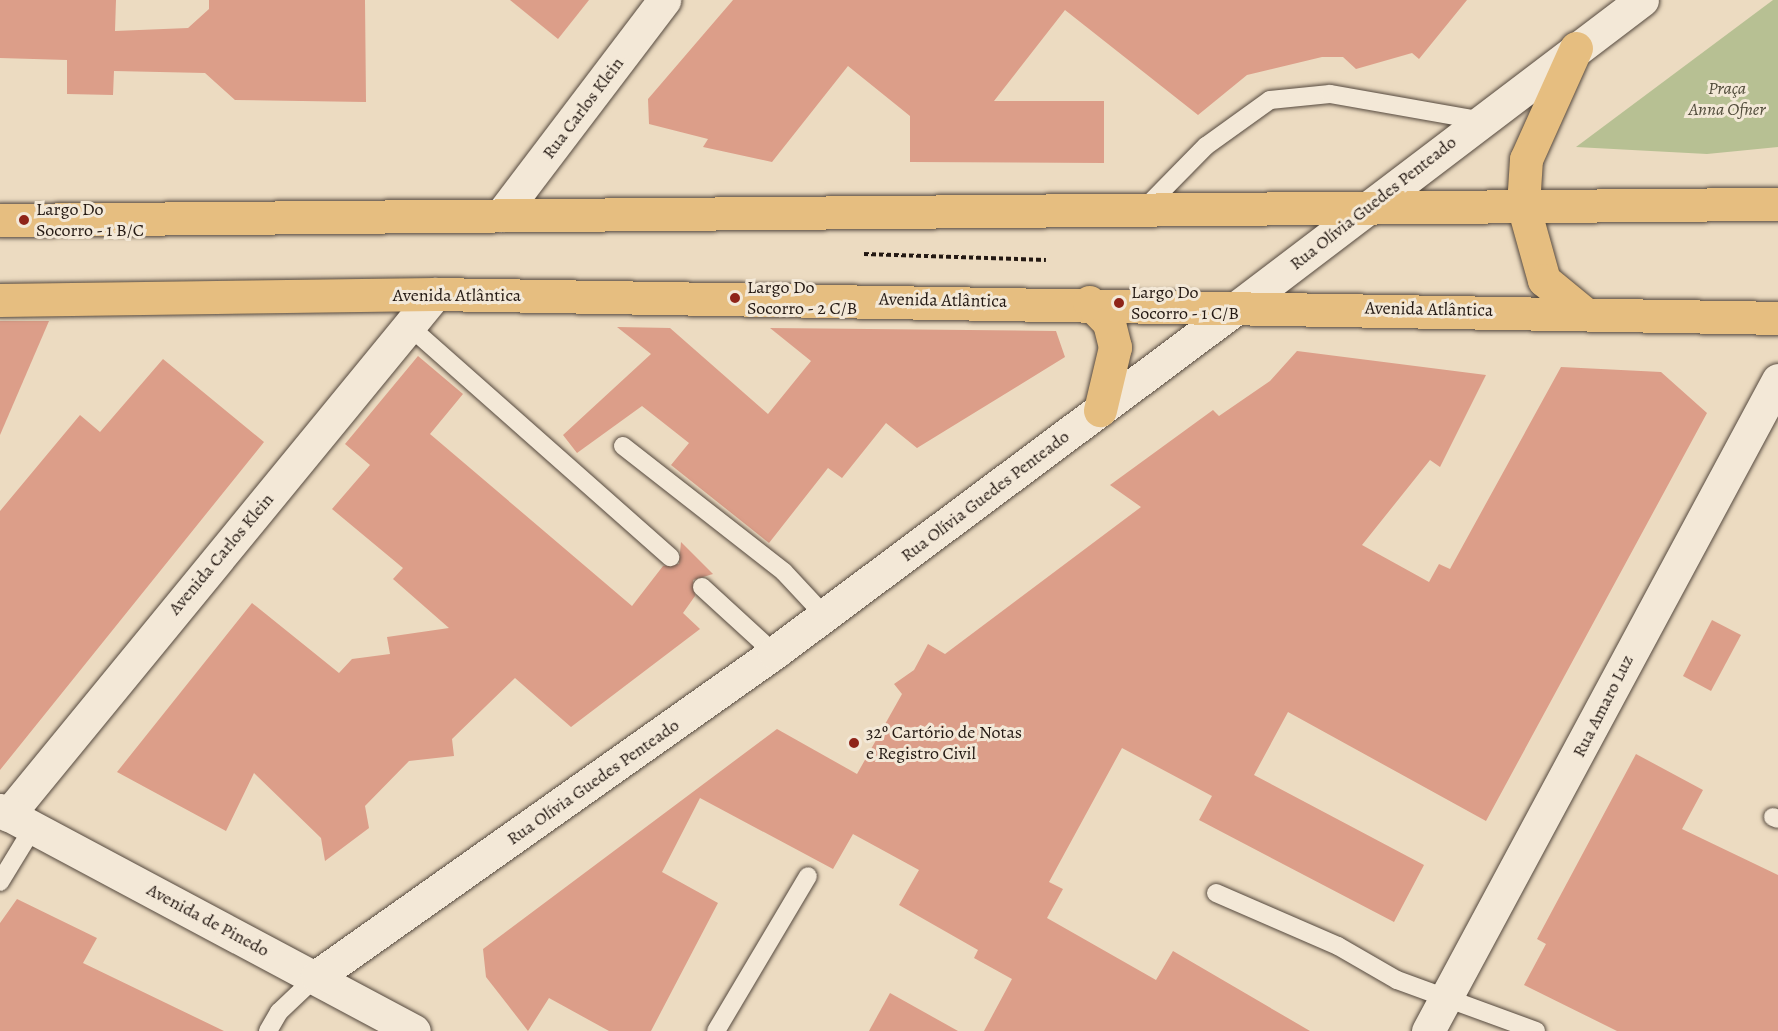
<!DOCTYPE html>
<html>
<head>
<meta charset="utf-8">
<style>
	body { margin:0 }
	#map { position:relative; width:1778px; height:1031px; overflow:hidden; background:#ecdbc1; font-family:Alegreya,serif }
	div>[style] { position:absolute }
	.green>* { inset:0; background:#b7c093 }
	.building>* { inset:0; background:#dc9e89 }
	.path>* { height:4px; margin-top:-2px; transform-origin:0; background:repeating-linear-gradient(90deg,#231812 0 4.5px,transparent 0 7.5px) }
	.roads { filter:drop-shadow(0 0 2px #55493e) drop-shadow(0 0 2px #55493e) }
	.service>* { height:18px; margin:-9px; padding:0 9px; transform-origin:9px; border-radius:9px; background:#f3e8d7 }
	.minor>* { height:33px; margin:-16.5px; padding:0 16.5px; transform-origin:16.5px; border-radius:16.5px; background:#f3e8d7 }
	.tertiary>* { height:33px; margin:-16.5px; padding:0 16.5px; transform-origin:16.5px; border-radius:16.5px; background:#f3e8d7 }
	.secondary>* { height:33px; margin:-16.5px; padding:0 16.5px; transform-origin:16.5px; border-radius:16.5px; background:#f3e8d7 }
	.primary>* { height:33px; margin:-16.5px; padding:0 16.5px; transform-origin:16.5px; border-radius:16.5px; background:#e6be80 }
	.dots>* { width:16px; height:16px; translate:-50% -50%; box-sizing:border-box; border:3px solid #f3e8d7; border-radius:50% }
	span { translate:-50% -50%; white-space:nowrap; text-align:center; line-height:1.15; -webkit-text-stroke:6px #f3e8d7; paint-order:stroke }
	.park-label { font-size:18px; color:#4f4a39; font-style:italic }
	.street-label { font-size:18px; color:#231812 }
	.poi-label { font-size:18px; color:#231812 }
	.left { translate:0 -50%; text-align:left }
</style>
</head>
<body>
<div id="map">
	<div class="green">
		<div style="clip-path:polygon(1773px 0,1778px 0,1778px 147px,1707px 154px,1576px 147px)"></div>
	</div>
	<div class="building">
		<div style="clip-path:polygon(0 0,116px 0,115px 31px,188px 28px,209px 9px,209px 0,365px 0,366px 102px,235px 100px,205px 73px,114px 71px,113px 95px,67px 94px,67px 60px,0 58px)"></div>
		<div style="clip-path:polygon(510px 0,589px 0,558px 39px)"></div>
		<div style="clip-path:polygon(733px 0,1467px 0,1419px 59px,1412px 53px,1356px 69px,1343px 57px,1322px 57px,1247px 75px,1198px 115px,1065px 10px,994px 101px,1104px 101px,1104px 163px,910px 162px,910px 116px,848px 66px,772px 162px,703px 147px,708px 139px,649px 124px,648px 99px)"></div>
		<div style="clip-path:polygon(0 321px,49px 321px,0 435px)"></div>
		<div style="clip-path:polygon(617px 327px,670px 328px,768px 414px,811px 361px,770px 328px,1056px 331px,1065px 357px,917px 448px,886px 423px,842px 478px,828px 468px,769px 543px,671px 465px,689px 443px,642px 406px,577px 453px,563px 435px,651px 354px)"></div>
		<div style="clip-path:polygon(1297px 351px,1486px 375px,1440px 467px,1430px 460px,1362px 545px,1429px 582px,1439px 564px,1450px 569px,1561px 367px,1661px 372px,1707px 413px,1486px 821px,1288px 712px,1254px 775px,1424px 865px,1394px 922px,1199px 820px,1212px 796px,1122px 748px,1049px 882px,1063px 889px,1047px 918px,1156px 980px,1173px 951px,1310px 1031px,984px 1031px,1012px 979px,974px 958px,978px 950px,899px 905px,919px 870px,853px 834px,833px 869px,700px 798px,662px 872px,718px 903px,651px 1031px,609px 1031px,549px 998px,528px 1031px,486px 977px,483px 949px,777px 729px,857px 774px,902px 694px,894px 684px,914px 670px,928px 644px,945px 654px,1141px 507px,1110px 485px,1213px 410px,1219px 416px,1270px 381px)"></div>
		<div style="clip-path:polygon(418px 356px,463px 394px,430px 434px,632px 606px,663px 566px,679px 564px,681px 542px,713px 574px,693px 580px,695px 596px,683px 613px,700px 629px,571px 727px,515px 678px,452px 739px,454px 756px,409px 761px,365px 806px,369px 828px,325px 861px,321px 838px,254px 773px,226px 831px,117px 772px,252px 603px,339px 673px,352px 659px,390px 654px,387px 637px,449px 628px,393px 579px,403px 568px,332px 509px,370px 465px,345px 444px)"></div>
		<div style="clip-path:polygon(163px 359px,264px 442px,0 770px,0 511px,80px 415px,100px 432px)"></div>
		<div style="clip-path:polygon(1712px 620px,1741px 635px,1711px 691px,1683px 676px)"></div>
		<div style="clip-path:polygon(1636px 754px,1703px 790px,1682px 829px,1778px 875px,1778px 1031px,1617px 1031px,1524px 985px,1546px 944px,1537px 939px)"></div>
		<div style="clip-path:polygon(17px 899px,97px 938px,83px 963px,224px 1031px,0 1031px,0 923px)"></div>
		<div style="clip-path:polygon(890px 993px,958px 1031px,869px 1031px)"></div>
	</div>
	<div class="path">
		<div style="left:864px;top:254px;width:182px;rotate:1.9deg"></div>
	</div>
	<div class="roads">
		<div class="service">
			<div style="left:1146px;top:207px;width:86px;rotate:-45.5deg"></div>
			<div style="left:1206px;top:146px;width:79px;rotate:-35.7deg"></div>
			<div style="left:1270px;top:100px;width:60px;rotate:-5.7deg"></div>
			<div style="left:1330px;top:94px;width:149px;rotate:10deg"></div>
			<div style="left:409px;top:326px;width:349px;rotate:41.5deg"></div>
			<div style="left:623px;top:446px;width:204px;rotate:38deg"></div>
			<div style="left:784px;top:572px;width:60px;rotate:47deg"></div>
			<div style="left:702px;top:587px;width:98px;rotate:42.5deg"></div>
			<div style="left:1773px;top:817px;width:5px;rotate:22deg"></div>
			<div style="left:0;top:882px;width:63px;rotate:-58.6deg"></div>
			<div style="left:1216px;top:893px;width:133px;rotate:23.5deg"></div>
			<div style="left:1338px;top:946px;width:68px;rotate:30deg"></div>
			<div style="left:1397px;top:980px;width:148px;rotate:20.1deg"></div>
			<div style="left:268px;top:1031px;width:22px;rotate:-60deg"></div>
			<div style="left:279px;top:1012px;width:52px;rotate:-43.5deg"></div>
			<div style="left:716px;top:1031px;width:180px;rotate:-59.3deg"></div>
		</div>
		<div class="minor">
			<div style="left:501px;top:215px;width:270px;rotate:-52.8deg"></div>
			<div style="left:8px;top:815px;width:674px;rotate:-50.66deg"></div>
			<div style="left:1428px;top:1031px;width:739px;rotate:-61.74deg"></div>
		</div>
		<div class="tertiary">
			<div style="left:0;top:810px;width:469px;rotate:28.1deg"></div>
			<div style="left:317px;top:976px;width:560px;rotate:-35.25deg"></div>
			<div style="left:774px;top:653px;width:575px;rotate:-36.73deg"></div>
		</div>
		<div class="secondary">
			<div style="left:1235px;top:309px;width:511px;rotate:-37.21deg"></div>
		</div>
		<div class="primary">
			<div style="left:1576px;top:48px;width:122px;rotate:114.2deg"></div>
			<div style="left:1526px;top:159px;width:46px;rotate:93.7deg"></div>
			<div style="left:1523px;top:205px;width:78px;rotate:74.4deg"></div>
			<div style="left:1544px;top:280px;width:52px;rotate:39.5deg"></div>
			<div style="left:0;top:220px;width:1778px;rotate:-0.52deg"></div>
			<div style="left:0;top:300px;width:435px;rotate:-0.8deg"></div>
			<div style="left:435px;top:294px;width:1343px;rotate:1.02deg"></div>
			<div style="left:1089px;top:302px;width:29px;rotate:46deg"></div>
			<div style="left:1109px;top:323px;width:25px;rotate:76deg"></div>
			<div style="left:1115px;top:347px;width:65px;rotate:103.4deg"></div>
		</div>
	</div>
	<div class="dots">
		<div style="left:24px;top:220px;background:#8f2418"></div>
		<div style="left:735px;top:298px;background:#8f2418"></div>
		<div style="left:1119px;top:303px;background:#8f2418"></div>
		<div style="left:854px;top:743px;background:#8f2418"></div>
	</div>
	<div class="park-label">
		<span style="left:1727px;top:99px">Praça<br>Anna Ofner</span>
	</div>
	<div class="street-label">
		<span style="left:583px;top:108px;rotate:-53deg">Rua Carlos Klein</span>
		<span style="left:1373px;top:203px;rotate:-38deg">Rua Olívia Guedes Penteado</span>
		<span style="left:457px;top:295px">Avenida Atlântica</span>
		<span style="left:943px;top:300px;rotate:1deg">Avenida Atlântica</span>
		<span style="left:1429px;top:309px;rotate:1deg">Avenida Atlântica</span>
		<span style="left:985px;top:496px;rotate:-37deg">Rua Olívia Guedes Penteado</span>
		<span style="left:221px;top:554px;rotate:-50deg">Avenida Carlos Klein</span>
		<span style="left:1603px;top:706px;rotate:-63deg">Rua Amaro Luz</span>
		<span style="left:593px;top:782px;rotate:-35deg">Rua Olívia Guedes Penteado</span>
		<span style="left:208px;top:920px;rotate:28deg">Avenida de Pinedo</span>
	</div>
	<div class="poi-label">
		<span class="left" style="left:36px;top:220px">Largo Do<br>Socorro - 1 B/C</span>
		<span class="left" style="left:747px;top:298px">Largo Do<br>Socorro - 2 C/B</span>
		<span class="left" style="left:1131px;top:303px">Largo Do<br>Socorro - 1 C/B</span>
		<span class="left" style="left:866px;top:743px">32º Cartório de Notas<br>e Registro Civil</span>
	</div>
</div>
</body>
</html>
